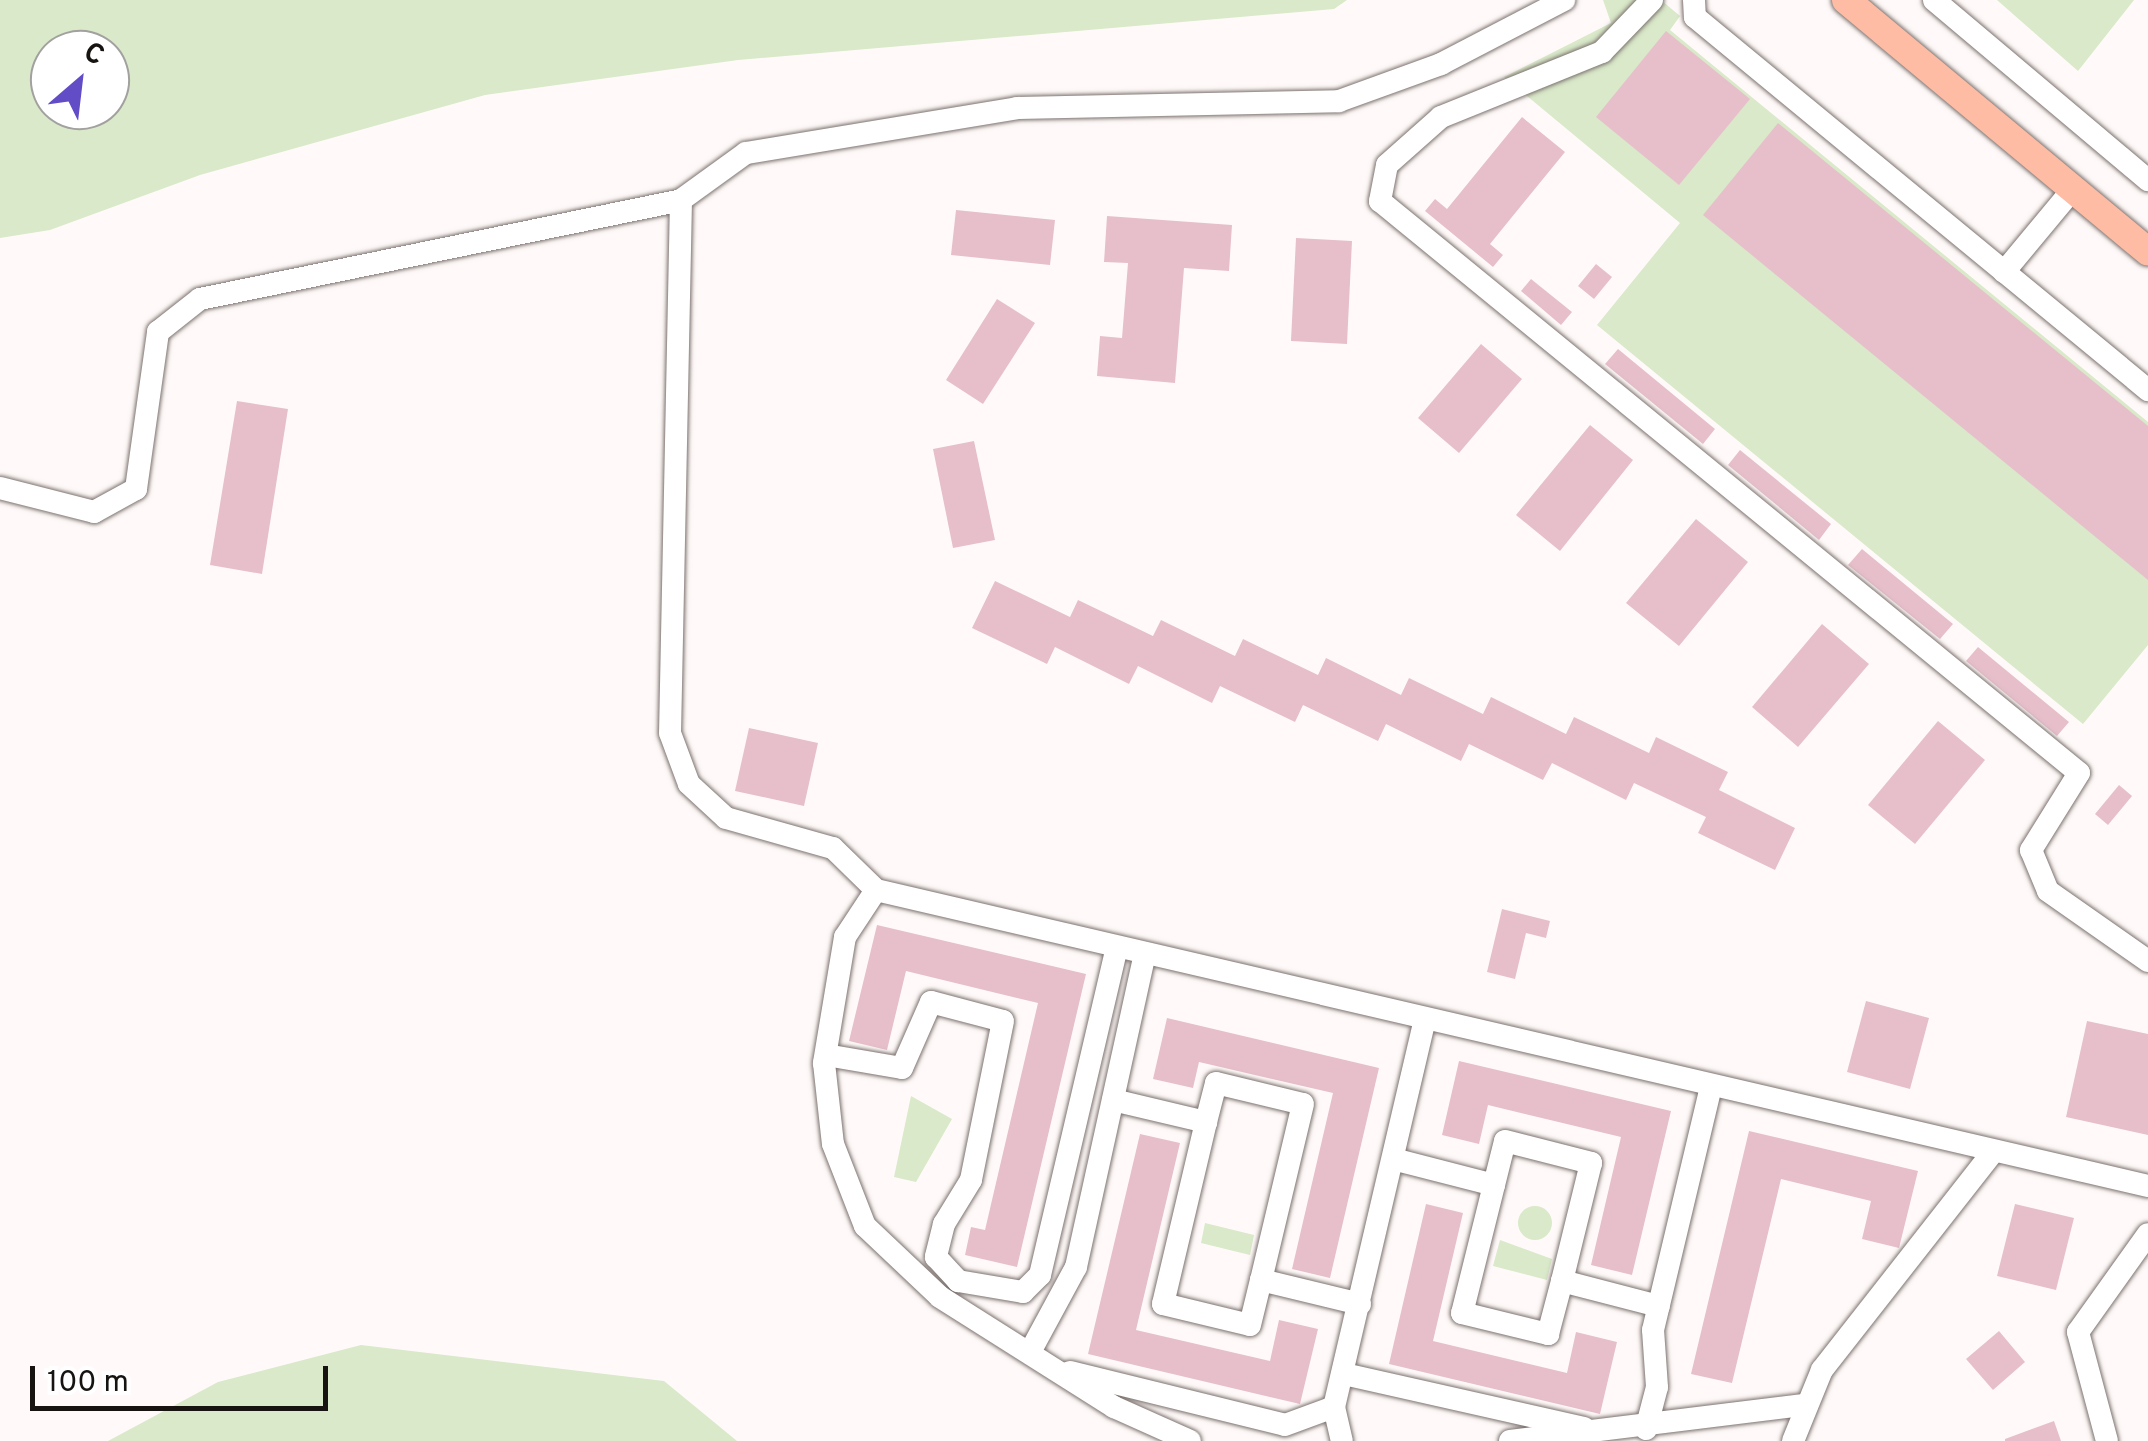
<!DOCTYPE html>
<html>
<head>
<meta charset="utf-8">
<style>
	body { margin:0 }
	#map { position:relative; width:2148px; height:1441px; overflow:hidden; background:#fffaf9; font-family:Overpass,sans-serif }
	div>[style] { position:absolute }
	.green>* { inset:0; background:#d9e9c9 }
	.round { border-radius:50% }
	.building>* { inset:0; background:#e6bfcb }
	.roads { filter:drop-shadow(0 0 2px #7c726f) drop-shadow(0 0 2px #7c726f) }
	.minor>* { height:22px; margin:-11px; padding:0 11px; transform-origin:11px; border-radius:11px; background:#fff }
	.major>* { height:28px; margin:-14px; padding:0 14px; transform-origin:14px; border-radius:14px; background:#febca5 }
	span { translate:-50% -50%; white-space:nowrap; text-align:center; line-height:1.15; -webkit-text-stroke:9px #fff; paint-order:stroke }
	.north { position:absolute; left:30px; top:30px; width:100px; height:100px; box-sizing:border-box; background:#fff; border:2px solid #a2a1a0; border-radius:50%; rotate:28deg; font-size:28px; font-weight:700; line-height:40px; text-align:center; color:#161311 }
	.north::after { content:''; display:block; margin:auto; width:35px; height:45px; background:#634dc6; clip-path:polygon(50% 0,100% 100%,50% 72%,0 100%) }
	.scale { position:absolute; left:30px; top:1366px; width:298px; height:45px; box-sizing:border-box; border:5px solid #161311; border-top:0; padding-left:12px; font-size:30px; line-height:35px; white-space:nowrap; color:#161311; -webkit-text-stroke:8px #fff; paint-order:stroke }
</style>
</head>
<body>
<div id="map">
	<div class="green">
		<div style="clip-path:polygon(evenodd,0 0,1347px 0,1334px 9px,738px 60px,485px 95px,200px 175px,50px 230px,0 238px,0 0,50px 50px,110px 50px,110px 110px,50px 110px,50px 50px)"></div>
		<div style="clip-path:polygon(1603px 0,1661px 0,1680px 16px,1670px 30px,2148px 422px,2148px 645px,2083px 724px,1597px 325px,1680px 223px,1504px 77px,1611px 23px)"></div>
		<div style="clip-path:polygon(1997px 0,2134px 0,2078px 71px)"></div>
		<div style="clip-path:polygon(911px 1096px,952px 1119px,916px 1182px,894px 1177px)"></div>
		<div class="round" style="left:1518px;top:1206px;width:34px;height:34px"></div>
		<div style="clip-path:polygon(1205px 1223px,1254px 1235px,1250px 1255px,1201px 1243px)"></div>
		<div style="clip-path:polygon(1500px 1240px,1552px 1259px,1547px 1280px,1493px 1266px)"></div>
		<div style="clip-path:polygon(361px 1345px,664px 1381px,737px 1441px,108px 1441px,218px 1382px)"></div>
	</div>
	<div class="building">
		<div style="clip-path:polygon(1666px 31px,1750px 99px,1679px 185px,1596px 117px)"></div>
		<div style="clip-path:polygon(1522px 117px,1565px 152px,1490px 244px,1503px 255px,1493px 267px,1425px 211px,1435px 199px,1447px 209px)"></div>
		<div style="clip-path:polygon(1778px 123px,2148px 426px,2148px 580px,1703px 215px)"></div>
		<div style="clip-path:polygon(956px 210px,1055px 220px,1050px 265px,951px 255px)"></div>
		<div style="clip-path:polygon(1107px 216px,1232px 225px,1229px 271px,1184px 268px,1175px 383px,1097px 376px,1100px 336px,1122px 338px,1128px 263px,1104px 262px)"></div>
		<div style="clip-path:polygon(1296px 238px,1352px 241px,1347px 344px,1291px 341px)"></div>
		<div style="clip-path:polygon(1596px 264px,1612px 277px,1594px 299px,1578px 286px)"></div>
		<div style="clip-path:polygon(1531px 279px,1572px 312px,1561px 325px,1521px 291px)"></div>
		<div style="clip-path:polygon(997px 299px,1035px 323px,983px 404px,946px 380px)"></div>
		<div style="clip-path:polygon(1481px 344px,1522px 379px,1459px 453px,1418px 418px)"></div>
		<div style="clip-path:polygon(1618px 349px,1715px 429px,1703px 444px,1605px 364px)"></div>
		<div style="clip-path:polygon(237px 401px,288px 409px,262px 574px,210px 565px)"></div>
		<div style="clip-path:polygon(1590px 425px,1633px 460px,1560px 551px,1516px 515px)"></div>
		<div style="clip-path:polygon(974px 441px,995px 540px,953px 548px,933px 449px)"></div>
		<div style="clip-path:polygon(1740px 450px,1831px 524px,1819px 540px,1728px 465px)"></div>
		<div style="clip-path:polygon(1696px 519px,1748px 562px,1679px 646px,1626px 603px)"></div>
		<div style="clip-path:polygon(1862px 549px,1953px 624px,1940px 639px,1848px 565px)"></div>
		<div style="clip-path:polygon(995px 581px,1070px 617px,1078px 600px,1153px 636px,1161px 620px,1235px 656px,1243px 639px,1318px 675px,1326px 658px,1401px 695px,1409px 678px,1483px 714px,1491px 697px,1566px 734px,1574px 717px,1649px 753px,1656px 737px,1728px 772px,1719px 790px,1795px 828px,1775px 870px,1698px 833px,1706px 817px,1634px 783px,1626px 800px,1552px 763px,1543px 780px,1469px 744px,1461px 761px,1386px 724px,1378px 741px,1303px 705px,1295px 722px,1220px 686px,1212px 703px,1138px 666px,1129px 684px,1055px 647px,1047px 664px,972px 628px)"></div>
		<div style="clip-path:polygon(1822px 624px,1869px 664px,1798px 747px,1752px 707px)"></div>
		<div style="clip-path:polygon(1978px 647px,2069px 722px,2057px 736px,1966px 661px)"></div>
		<div style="clip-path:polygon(1938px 721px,1985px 760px,1915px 844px,1868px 805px)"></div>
		<div style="clip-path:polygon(749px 728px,818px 743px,804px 806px,735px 791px)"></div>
		<div style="clip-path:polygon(2119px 785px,2132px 796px,2108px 825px,2095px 814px)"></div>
		<div style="clip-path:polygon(1502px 909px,1550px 921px,1546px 938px,1526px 933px,1515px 979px,1487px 972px)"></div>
		<div style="clip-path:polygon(877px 925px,1086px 974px,1017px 1267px,965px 1255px,971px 1227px,985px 1230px,1038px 1003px,906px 971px,887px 1050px,849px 1041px)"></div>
		<div style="clip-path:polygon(1866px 1001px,1929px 1018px,1910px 1089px,1847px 1072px)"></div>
		<div style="clip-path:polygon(1167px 1018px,1379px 1068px,1330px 1278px,1292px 1269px,1333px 1093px,1199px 1062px,1193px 1088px,1153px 1079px)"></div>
		<div style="clip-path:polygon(2087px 1021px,2148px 1034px,2148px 1135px,2066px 1117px)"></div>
		<div style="clip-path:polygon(1459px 1061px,1671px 1111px,1632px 1275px,1591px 1265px,1621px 1137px,1488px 1105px,1479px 1144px,1442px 1135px)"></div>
		<div style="clip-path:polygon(1749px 1131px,1918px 1171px,1899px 1248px,1862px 1239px,1871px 1201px,1781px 1179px,1732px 1383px,1691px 1374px)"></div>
		<div style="clip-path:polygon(1140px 1134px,1180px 1143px,1136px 1330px,1270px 1361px,1279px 1320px,1318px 1329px,1300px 1404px,1088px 1354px)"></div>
		<div style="clip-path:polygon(1426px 1204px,1463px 1213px,1433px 1341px,1567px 1373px,1576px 1332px,1617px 1342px,1600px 1414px,1389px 1364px)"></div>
		<div style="clip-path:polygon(2015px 1204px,2074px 1218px,2056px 1290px,1997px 1276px)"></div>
		<div style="clip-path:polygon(1999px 1331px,2025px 1362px,1993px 1390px,1966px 1359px)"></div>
		<div style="clip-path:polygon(2054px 1421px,2061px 1441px,2005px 1441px,2005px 1439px)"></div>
	</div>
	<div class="roads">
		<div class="minor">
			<div style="left:1652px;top:0;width:72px;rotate:133.9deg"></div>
			<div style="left:1602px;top:52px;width:174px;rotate:158deg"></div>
			<div style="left:1441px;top:117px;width:72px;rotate:138.4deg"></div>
			<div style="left:1387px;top:165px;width:37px;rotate:101deg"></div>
			<div style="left:1380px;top:201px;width:903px;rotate:39.29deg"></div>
			<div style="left:2079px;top:773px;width:91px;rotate:121.9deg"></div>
			<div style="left:2031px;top:850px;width:44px;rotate:67.5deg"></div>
			<div style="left:2048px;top:891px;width:122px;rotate:35deg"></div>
			<div style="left:1694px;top:0;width:17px;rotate:87deg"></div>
			<div style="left:1695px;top:17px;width:587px;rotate:39.47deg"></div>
			<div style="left:1934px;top:0;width:280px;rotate:40.1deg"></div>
			<div style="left:681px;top:200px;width:533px;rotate:91.18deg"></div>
			<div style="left:670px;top:733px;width:54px;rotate:69.6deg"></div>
			<div style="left:689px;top:784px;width:50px;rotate:42.6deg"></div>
			<div style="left:726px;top:818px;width:111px;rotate:15.7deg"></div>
			<div style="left:833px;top:848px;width:60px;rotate:44.3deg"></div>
			<div style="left:876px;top:890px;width:1306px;rotate:13.1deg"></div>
			<div style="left:2004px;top:272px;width:107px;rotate:-50.3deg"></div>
			<div style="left:0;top:488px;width:97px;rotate:14.3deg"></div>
			<div style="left:94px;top:512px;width:48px;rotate:-28.7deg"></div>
			<div style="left:136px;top:489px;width:159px;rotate:-82deg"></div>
			<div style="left:158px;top:332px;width:53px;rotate:-38.2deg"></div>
			<div style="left:200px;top:299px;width:491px;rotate:-11.6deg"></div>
			<div style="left:681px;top:200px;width:80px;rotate:-35.9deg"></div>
			<div style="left:746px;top:153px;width:275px;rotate:-9.4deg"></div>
			<div style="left:1017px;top:108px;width:322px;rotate:-1.2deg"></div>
			<div style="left:1339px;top:101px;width:109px;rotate:-19.9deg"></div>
			<div style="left:1441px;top:64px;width:139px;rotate:-27.5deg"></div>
			<div style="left:876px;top:890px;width:56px;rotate:123.4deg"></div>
			<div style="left:845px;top:937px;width:128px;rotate:99.5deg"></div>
			<div style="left:824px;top:1063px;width:81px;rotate:83.7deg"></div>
			<div style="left:833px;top:1144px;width:88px;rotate:68.7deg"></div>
			<div style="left:865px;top:1226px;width:103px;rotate:43.4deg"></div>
			<div style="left:940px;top:1297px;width:206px;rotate:32.3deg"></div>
			<div style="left:1114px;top:1407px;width:83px;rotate:24.1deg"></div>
			<div style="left:826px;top:1055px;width:77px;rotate:9.7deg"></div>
			<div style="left:902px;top:1068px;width:72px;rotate:-66.3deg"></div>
			<div style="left:931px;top:1002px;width:74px;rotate:14.8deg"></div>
			<div style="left:1003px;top:1021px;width:162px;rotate:101.4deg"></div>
			<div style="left:971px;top:1180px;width:52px;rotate:121.5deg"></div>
			<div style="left:944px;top:1224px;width:34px;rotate:104deg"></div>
			<div style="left:936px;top:1257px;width:33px;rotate:47deg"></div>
			<div style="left:958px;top:1281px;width:66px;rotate:9.6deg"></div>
			<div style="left:1023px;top:1292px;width:24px;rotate:-45deg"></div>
			<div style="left:1040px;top:1275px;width:337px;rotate:-76.8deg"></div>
			<div style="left:1113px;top:1100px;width:96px;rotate:13.3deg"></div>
			<div style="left:1206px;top:1122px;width:187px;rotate:103.3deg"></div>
			<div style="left:1163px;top:1304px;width:89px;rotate:13.6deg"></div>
			<div style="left:1250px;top:1325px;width:46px;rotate:-76.3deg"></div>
			<div style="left:1261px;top:1280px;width:102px;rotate:13.6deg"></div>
			<div style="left:1206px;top:1122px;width:40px;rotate:-75.6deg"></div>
			<div style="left:1216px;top:1083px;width:89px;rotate:13.6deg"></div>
			<div style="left:1303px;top:1104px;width:181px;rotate:103.4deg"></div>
			<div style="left:1393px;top:1159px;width:104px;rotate:14.4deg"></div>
			<div style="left:1494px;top:1185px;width:132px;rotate:104deg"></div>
			<div style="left:1462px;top:1313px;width:89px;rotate:13.7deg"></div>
			<div style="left:1548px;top:1334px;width:55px;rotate:-75.2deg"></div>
			<div style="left:1562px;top:1281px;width:100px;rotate:14.5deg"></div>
			<div style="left:1494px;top:1185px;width:45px;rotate:-76deg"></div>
			<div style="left:1505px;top:1141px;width:89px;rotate:14.3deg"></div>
			<div style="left:1591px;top:1163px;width:122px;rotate:103.8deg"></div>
			<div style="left:1030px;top:1352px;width:97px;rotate:-61.6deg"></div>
			<div style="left:1076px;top:1267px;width:321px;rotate:-77.6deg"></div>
			<div style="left:1070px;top:1372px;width:221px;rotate:13.8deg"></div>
			<div style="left:1285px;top:1425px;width:52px;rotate:-20.2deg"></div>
			<div style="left:1334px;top:1407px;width:399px;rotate:-76.8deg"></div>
			<div style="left:1344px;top:1374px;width:246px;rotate:12.7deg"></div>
			<div style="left:1334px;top:1407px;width:35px;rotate:77deg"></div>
			<div style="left:1646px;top:1429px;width:43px;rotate:-75.3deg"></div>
			<div style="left:1657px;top:1387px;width:57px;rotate:-94deg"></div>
			<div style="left:1653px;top:1330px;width:250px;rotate:-76.6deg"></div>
			<div style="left:1510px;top:1441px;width:296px;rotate:-7deg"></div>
			<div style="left:1793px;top:1441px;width:77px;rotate:-67.8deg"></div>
			<div style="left:1822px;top:1370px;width:276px;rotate:-51.9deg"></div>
			<div style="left:2107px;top:1441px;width:113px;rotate:-104.9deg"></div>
			<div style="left:2078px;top:1332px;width:120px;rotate:-54.5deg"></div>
		</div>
		<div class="major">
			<div style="left:1846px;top:0;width:393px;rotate:39.8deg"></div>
		</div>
	</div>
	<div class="north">С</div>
	<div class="scale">100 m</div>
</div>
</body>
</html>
